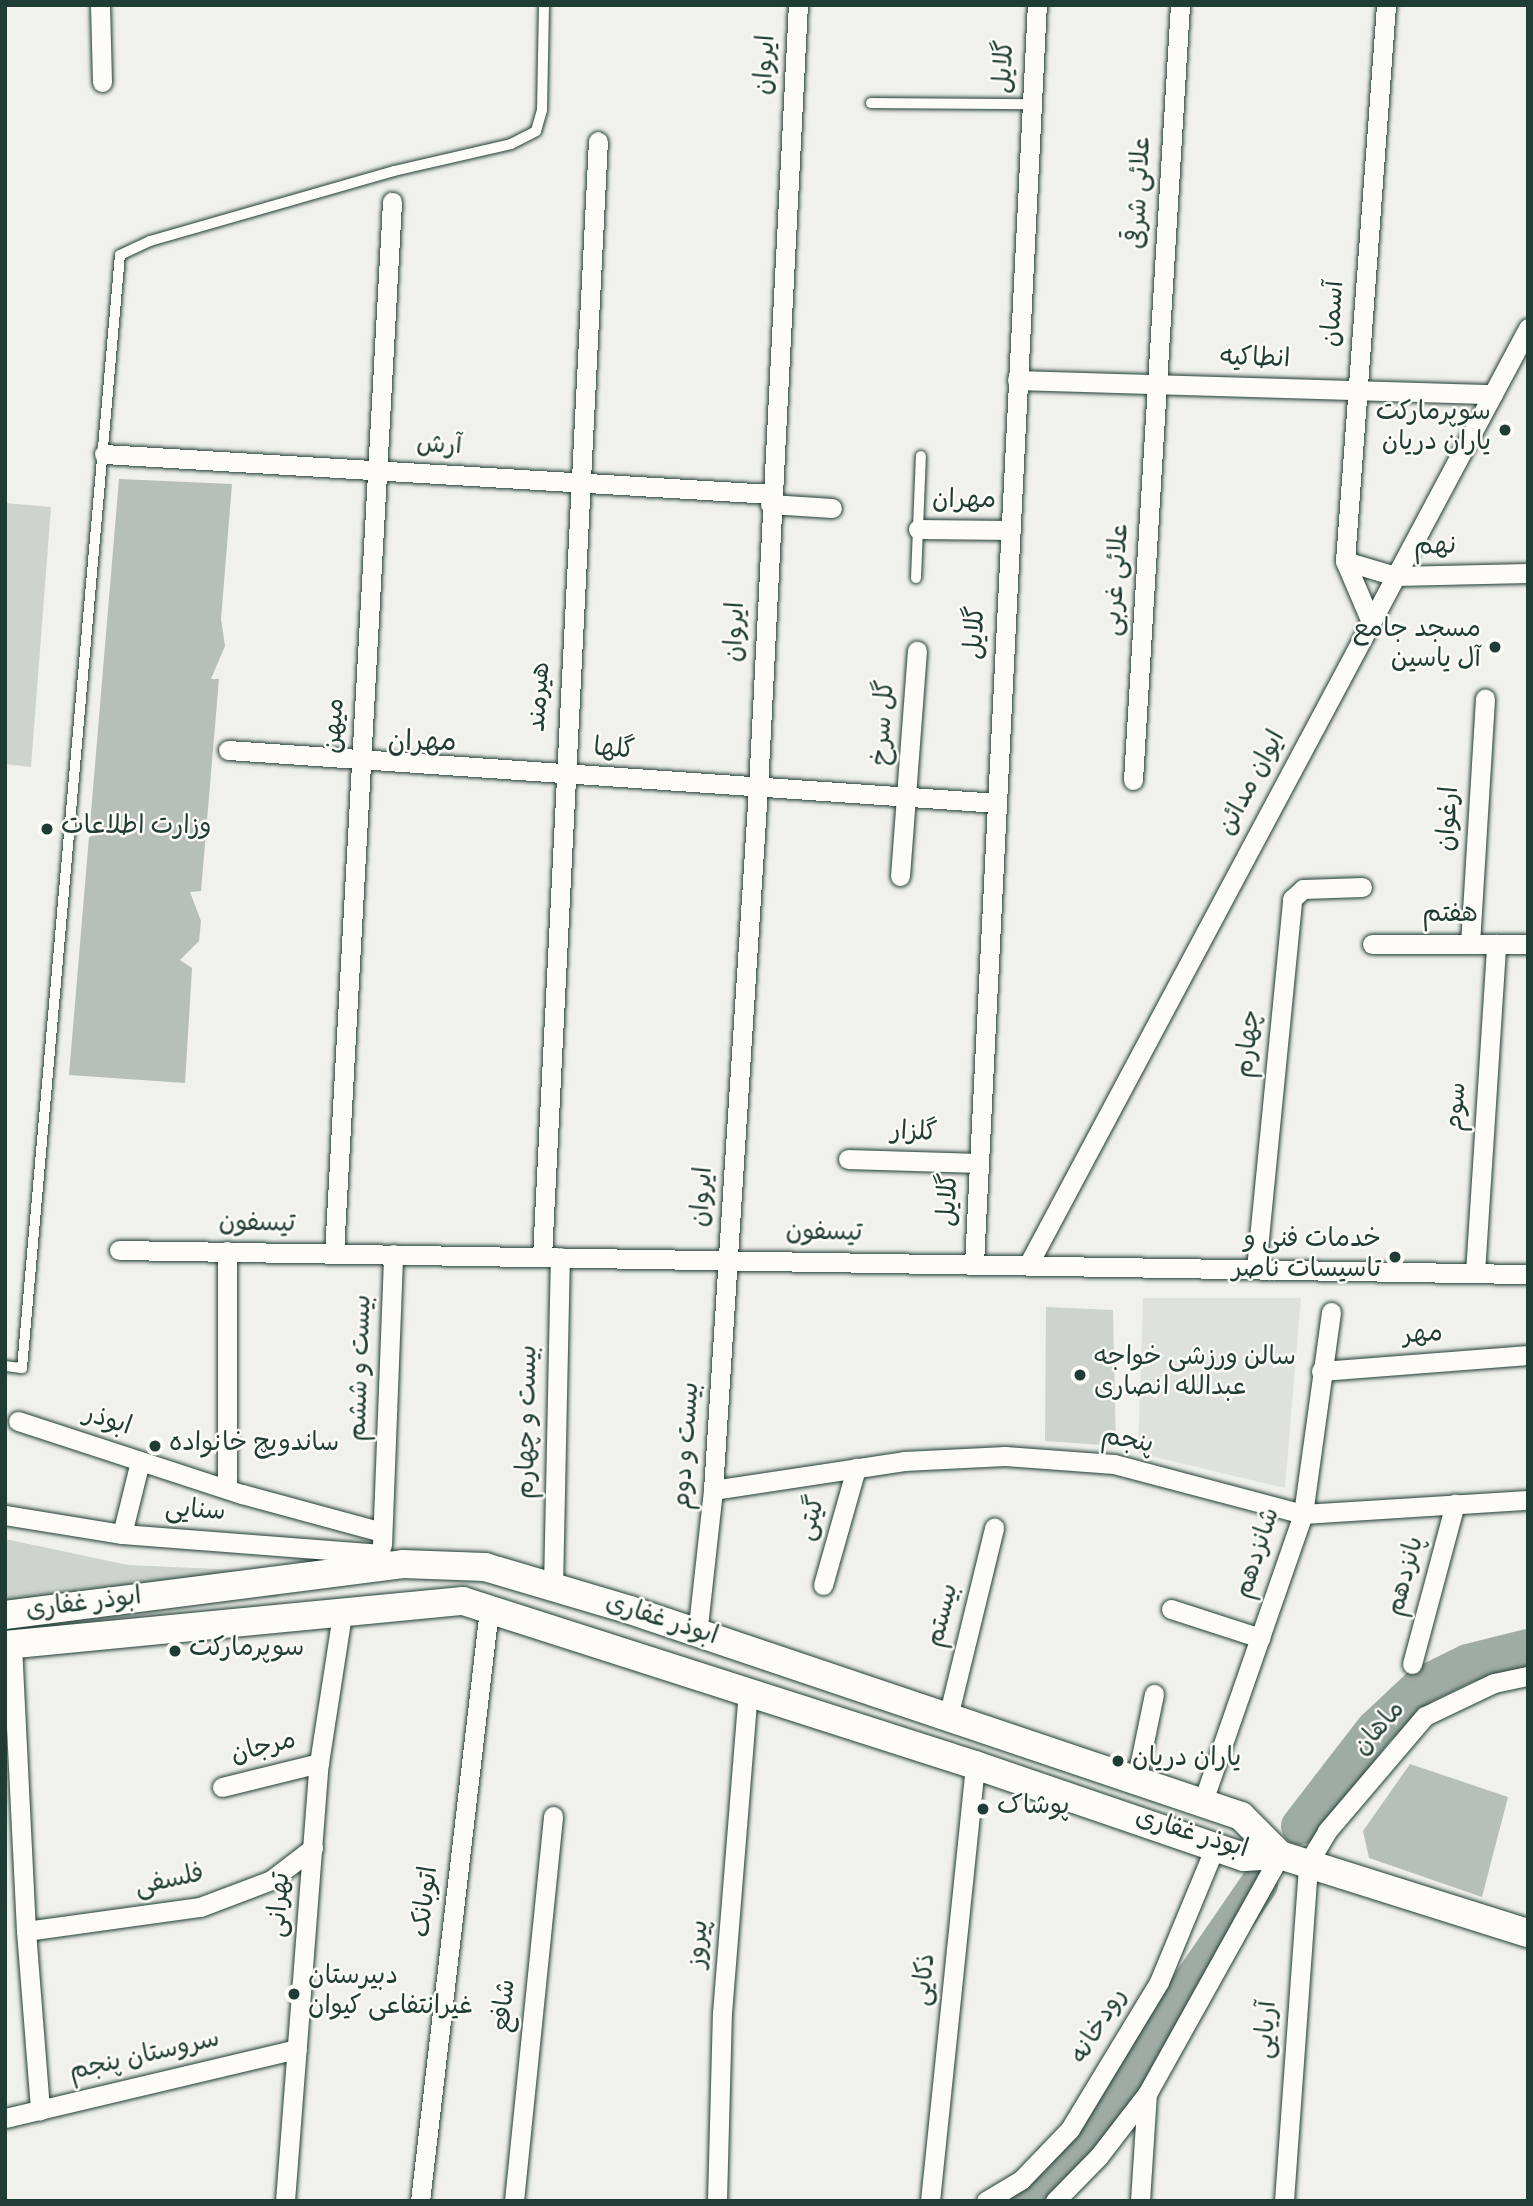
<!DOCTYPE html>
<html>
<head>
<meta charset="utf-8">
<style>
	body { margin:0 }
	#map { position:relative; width:1533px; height:2206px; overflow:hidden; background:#f0f1eb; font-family:"Gochi Hand","Playpen Sans Arabic",sans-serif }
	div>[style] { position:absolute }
	.built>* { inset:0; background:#dfe2dc }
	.green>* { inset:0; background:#cdd3cd }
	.river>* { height:38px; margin:-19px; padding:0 19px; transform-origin:19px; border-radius:19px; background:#9faca4 }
	.building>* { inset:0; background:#b6bfb8 }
	.roads { filter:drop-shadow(0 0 2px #1f3d34) drop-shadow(0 0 2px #1f3d34) }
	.lane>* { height:10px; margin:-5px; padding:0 5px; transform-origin:5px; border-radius:5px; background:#fdfcf7 }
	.street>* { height:19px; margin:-9.5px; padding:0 9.5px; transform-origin:9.5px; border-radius:9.5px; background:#fdfcf7 }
	.secondary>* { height:28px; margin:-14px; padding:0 14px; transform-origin:14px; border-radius:14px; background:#fdfcf7 }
	.dots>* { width:19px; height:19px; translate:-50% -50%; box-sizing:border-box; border:4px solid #fdfcf7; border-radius:50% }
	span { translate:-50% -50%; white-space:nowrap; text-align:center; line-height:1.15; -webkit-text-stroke:5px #fdfcf7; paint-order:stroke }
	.street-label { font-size:26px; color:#1f3d34 }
	.poi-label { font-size:26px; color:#1f3d34 }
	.right { translate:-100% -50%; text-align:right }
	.left { translate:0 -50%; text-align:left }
	.neighbourhood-label { font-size:28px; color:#1f3d34 }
	.frame { position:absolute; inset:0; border:7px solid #1f3d34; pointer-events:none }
</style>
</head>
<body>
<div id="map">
	<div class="built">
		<div style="clip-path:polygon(1143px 1298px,1301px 1298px,1285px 1488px,1138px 1453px)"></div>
	</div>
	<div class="green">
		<div style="clip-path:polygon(5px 503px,51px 507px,31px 767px,5px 764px)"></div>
		<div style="clip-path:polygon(1046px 1307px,1113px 1310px,1116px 1446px,1045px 1441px)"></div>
		<div style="clip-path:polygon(5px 1539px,128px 1565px,286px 1572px,278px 1597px,5px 1600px)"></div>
	</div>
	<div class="river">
		<div style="left:1300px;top:1826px;width:123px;rotate:-52.3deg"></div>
		<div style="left:1375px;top:1729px;width:63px;rotate:-43.1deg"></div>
		<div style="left:1421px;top:1686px;width:52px;rotate:-26.1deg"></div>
		<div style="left:1468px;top:1663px;width:62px;rotate:-14deg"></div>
		<div style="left:1022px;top:2201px;width:50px;rotate:-36.9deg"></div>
		<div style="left:1062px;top:2171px;width:348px;rotate:-55.5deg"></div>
	</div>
	<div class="building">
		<div style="clip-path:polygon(119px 479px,232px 484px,221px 619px,225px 646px,211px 679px,219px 679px,201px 891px,190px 892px,201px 921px,199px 941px,180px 960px,192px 968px,185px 1083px,69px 1075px)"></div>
		<div style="clip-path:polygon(1410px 1764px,1508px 1797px,1482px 1897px,1369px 1858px,1363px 1831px)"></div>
	</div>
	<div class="roads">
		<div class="lane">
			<div style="left:871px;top:103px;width:160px;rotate:0.4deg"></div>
			<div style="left:916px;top:578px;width:122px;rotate:-87.7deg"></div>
			<div style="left:5px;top:1366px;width:17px;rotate:7deg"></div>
			<div style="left:22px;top:1368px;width:1117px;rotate:-84.97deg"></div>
			<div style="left:120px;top:255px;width:33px;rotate:-25deg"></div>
			<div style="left:150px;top:241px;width:254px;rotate:-16deg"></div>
			<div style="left:394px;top:171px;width:120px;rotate:-13deg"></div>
			<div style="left:511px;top:144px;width:28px;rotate:-27deg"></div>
			<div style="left:536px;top:131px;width:22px;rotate:-74deg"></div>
			<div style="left:542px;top:110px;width:105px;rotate:-88.9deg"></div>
		</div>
		<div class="street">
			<div style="left:100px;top:5px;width:77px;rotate:88.5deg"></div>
			<div style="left:1017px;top:380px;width:476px;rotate:1.7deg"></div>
			<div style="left:104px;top:454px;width:668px;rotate:3.43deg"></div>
			<div style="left:770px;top:504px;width:62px;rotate:3.7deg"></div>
			<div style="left:918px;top:529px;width:92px;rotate:0.6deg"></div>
			<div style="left:1345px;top:561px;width:52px;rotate:16.7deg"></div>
			<div style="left:1395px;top:576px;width:133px;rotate:-1.3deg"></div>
			<div style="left:1371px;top:622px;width:66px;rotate:-113.1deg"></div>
			<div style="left:1345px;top:561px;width:558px;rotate:-85.78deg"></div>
			<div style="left:228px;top:750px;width:771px;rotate:3.94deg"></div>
			<div style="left:1133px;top:780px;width:776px;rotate:-86.53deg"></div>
			<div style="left:900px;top:876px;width:226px;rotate:-85.7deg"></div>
			<div style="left:1372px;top:944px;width:156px"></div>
			<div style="left:1470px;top:944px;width:246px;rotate:-86.5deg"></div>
			<div style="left:848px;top:1159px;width:131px;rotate:1.7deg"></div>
			<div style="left:119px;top:1250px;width:1409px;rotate:0.98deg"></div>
			<div style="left:334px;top:1253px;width:1053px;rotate:-86.84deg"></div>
			<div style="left:542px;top:1257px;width:1117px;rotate:-87.13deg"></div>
			<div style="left:974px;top:1264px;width:1261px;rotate:-87.14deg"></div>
			<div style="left:1028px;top:1265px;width:1062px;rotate:-61.91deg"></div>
			<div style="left:1256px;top:1269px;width:372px;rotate:-84.4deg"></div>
			<div style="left:1292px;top:899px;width:15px;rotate:-42deg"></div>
			<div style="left:1303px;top:889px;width:59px;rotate:-1.9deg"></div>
			<div style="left:1475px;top:1273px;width:330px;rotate:-86.3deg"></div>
			<div style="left:1321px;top:1371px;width:208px;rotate:-4.4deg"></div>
			<div style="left:18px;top:1421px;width:236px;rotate:18.1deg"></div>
			<div style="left:242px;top:1494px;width:145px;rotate:15.2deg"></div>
			<div style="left:227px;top:1489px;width:238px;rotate:-90deg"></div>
			<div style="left:713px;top:1490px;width:193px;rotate:-8.6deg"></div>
			<div style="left:904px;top:1461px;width:101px;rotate:-2.8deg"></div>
			<div style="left:1005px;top:1456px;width:109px;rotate:4.2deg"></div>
			<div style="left:1114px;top:1464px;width:196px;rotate:14.8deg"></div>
			<div style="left:1303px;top:1514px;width:225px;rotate:-3.6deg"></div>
			<div style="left:5px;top:1515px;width:119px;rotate:9.2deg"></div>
			<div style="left:122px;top:1534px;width:260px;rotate:4.4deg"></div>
			<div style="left:122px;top:1534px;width:75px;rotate:-76.1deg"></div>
			<div style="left:382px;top:1545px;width:291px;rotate:-87.8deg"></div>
			<div style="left:823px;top:1585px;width:122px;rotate:-74.2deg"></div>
			<div style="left:553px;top:1587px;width:330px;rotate:-88.8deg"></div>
			<div style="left:1171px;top:1609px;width:94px;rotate:18deg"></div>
			<div style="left:697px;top:1635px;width:146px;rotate:-83.7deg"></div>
			<div style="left:713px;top:1490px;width:703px;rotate:-86.33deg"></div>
			<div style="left:758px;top:788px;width:784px;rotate:-87.08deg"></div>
			<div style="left:12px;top:1645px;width:286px;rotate:87.2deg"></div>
			<div style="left:26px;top:1931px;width:180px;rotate:85.5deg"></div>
			<div style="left:1412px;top:1664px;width:166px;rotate:-75deg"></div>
			<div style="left:948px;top:1717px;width:195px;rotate:-76.3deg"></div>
			<div style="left:1136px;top:1781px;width:89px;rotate:-78.3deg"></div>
			<div style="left:222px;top:1787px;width:100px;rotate:-13.9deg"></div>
			<div style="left:1202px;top:1804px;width:307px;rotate:-70.8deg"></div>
			<div style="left:1303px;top:1514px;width:204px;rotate:-82.1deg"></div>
			<div style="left:26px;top:1931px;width:176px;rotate:-7.9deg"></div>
			<div style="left:200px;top:1907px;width:76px;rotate:-20.8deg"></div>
			<div style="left:271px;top:1880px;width:53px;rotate:-37.3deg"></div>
			<div style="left:5px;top:2118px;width:300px;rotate:-13.3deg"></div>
			<div style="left:285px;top:2201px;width:439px;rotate:-85.6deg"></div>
			<div style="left:319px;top:1763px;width:151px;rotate:-81.2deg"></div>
			<div style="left:420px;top:2201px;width:596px;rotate:-83.35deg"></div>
			<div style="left:514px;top:2201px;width:387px;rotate:-84.2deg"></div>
			<div style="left:717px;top:2201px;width:188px;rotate:-88.5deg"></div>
			<div style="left:722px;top:2013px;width:322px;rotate:-85.4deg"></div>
			<div style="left:930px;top:2201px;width:438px;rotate:-84.1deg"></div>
			<div style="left:986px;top:2201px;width:41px;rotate:-31deg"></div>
			<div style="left:1021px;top:2180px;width:71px;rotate:-46.1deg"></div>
			<div style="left:1070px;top:2129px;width:172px;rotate:-58.8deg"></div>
			<div style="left:1159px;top:1982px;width:146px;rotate:-67.5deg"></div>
			<div style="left:1055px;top:2201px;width:63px;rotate:-45.6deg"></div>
			<div style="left:1099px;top:2156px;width:78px;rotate:-52.3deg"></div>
			<div style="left:1147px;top:2094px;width:274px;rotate:-60.9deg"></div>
			<div style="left:1140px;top:2201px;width:107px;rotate:-86.3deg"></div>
			<div style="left:1284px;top:2201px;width:339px;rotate:-85.9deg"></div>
			<div style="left:1308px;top:1863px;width:37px;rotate:-59deg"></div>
			<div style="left:1327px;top:1831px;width:151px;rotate:-49.6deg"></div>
			<div style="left:1425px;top:1716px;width:76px;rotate:-25.6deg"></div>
			<div style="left:1494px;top:1683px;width:35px;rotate:-12deg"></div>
		</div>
		<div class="secondary">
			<div style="left:5px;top:1615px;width:401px;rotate:-7.3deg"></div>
			<div style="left:403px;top:1564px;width:82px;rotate:2.1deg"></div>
			<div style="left:485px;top:1567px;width:151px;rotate:16.5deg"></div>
			<div style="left:630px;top:1610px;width:645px;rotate:18.63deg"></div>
			<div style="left:1241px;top:1816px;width:55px;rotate:45deg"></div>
			<div style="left:5px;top:1645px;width:460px;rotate:-5.5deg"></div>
			<div style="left:463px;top:1601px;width:538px;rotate:17.76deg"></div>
			<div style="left:975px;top:1765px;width:284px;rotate:18.9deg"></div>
			<div style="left:1244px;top:1857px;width:36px;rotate:-3deg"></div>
			<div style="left:1280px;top:1855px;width:260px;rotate:17.5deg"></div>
		</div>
	</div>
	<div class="dots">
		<div style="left:1505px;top:430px;background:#1f3d34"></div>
		<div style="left:1495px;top:647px;background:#1f3d34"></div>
		<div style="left:47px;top:829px;background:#1f3d34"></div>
		<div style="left:1395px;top:1257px;background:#1f3d34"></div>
		<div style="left:1080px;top:1375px;background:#1f3d34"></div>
		<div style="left:155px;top:1446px;background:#1f3d34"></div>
		<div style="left:175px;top:1651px;background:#1f3d34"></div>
		<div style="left:1118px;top:1761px;background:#1f3d34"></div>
		<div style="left:983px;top:1809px;background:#1f3d34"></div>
		<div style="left:294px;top:1994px;background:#1f3d34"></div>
	</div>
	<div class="street-label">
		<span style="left:768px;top:65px;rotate:-87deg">ایروان</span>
		<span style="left:1007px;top:67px;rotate:-87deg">گلایل</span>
		<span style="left:1142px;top:193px;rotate:-87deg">علائی شرقی</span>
		<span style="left:1336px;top:314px;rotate:-86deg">آسمان</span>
		<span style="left:1255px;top:361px;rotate:2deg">انطاکیه</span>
		<span style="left:439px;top:448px;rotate:3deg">آرش</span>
		<span style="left:964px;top:503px">مهران</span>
		<span style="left:1435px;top:549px;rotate:-1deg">نهم</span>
		<span style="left:1119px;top:580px;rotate:-86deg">علائی غربی</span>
		<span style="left:738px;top:632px;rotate:-88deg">ایروان</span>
		<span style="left:978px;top:633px;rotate:-87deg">گلایل</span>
		<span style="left:542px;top:697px;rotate:-86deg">هیرمند</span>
		<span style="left:886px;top:723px;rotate:-86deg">گل سرخ</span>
		<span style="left:337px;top:726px;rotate:-87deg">میهن</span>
		<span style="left:614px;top:752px;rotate:4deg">گلها</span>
		<span style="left:1254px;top:784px;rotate:-62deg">ایوان مدائن</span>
		<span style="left:1451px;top:819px;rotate:-86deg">ارغوان</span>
		<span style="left:1450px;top:917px">هفتم</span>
		<span style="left:1251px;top:1044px;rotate:-84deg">چهارم</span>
		<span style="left:1459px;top:1107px;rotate:-86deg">سوم</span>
		<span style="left:914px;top:1135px;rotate:2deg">گلزار</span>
		<span style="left:705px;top:1197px;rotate:-86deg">ایروان</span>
		<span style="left:951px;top:1200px;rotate:-87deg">گلایل</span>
		<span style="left:257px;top:1226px;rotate:1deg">تیسفون</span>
		<span style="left:824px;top:1235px;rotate:1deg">تیسفون</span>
		<span style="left:1423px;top:1337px;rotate:-4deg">مهر</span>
		<span style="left:363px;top:1368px;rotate:-88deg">بیست و ششم</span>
		<span style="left:530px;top:1422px;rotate:-89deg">بیست و چهارم</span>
		<span style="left:107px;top:1423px;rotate:18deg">ابوذر</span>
		<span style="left:1127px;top:1443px;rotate:11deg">پنجم</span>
		<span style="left:689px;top:1446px;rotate:-86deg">بیست و دوم</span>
		<span style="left:195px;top:1513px;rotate:4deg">سنایی</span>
		<span style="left:814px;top:1519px;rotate:-74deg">گیتی</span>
		<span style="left:1260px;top:1554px;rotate:-72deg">شانزدهم</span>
		<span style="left:1408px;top:1577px;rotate:-75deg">پانزدهم</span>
		<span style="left:84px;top:1606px;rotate:-7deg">ابوذر غفاری</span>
		<span style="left:945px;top:1616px;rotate:-76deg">بیستم</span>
		<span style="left:661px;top:1622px;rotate:18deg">ابوذر غفاری</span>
		<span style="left:1381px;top:1730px;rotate:-48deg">ماهان</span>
		<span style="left:264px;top:1750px;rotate:-14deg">مرجان</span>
		<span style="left:1191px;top:1836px;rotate:17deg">ابوذر غفاری</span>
		<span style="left:170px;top:1883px;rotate:-12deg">فلسفی</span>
		<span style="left:428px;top:1902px;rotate:-83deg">اتوبانک</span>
		<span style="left:282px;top:1905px;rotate:-86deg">تهرانی</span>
		<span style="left:701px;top:1944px;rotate:-86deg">پیروز</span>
		<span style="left:927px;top:1980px;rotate:-84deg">ذکایی</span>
		<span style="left:507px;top:2006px;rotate:-84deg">شافع</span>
		<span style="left:1101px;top:2027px;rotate:-59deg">رودخانه</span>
		<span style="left:1269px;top:2030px;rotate:-86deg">آریایی</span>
		<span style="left:145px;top:2058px;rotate:-13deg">سروستان پنجم</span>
	</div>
	<div class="poi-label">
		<span class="right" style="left:1491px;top:430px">سوپرمارکت<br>یاران دریان</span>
		<span class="right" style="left:1481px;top:647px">مسجد جامع<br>آل یاسین</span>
		<span class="left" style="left:61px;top:829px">وزارت اطلاعات</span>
		<span class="right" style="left:1381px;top:1257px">خدمات فنی و<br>تاسیسات ناصر</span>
		<span class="left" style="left:1094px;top:1375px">سالن ورزشی خواجه<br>عبدالله انصاری</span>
		<span class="left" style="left:169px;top:1446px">ساندویچ خانواده</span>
		<span class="left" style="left:189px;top:1651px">سوپرمارکت</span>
		<span class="left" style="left:1132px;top:1761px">یاران دریان</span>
		<span class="left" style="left:997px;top:1809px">پوشاک</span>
		<span class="left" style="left:308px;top:1994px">دبیرستان<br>غیرانتفاعی کیوان</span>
	</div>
	<div class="neighbourhood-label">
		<span style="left:422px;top:745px">مهران</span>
	</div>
	<div class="frame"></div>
</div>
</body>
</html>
